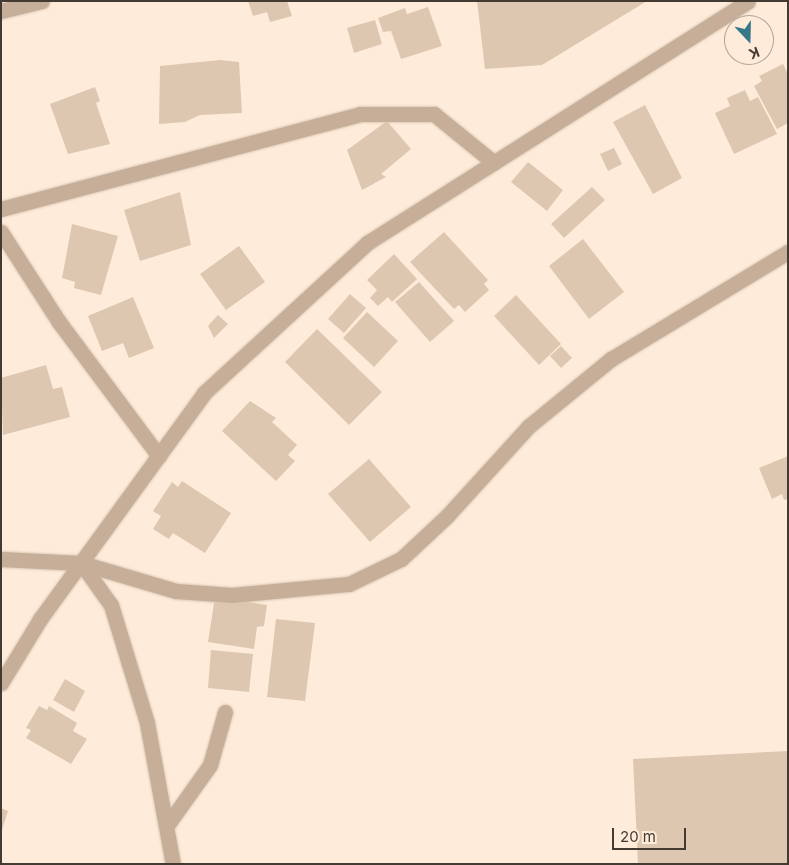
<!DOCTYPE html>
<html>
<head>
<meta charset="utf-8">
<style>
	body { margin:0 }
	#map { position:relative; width:789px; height:865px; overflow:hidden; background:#feebd9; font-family:Inter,sans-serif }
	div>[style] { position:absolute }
	.building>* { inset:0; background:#dec7b1 }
	.roads { filter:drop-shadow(0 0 1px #d9c8b7) drop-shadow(0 0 1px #d9c8b7) }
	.minor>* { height:15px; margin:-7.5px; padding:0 7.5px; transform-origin:7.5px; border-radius:7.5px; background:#c6ae98 }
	span { translate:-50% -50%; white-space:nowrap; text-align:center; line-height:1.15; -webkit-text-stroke:4.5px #feebd9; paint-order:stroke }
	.frame { position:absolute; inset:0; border:2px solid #433a31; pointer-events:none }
	.north { position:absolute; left:724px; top:15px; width:50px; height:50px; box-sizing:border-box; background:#feebd9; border:1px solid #b3a496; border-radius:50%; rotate:159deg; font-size:14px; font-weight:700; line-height:20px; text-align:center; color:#433a31 }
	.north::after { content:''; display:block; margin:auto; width:18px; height:22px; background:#367989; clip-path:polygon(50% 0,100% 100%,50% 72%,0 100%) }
	.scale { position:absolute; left:612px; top:828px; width:74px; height:22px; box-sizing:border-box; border:2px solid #433a31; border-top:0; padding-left:6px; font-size:15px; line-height:18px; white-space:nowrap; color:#433a31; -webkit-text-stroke:4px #feebd9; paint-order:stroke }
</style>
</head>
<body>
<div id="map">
	<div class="building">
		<div style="clip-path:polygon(248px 1px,287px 1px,292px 16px,270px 22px,267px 12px,253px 16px)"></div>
		<div style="clip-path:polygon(477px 1px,647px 1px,542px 65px,485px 69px)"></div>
		<div style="clip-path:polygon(428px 7px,442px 46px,401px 59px,391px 31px,383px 32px,378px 18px,405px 8px,407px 14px)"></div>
		<div style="clip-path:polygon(375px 20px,382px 44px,354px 53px,347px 28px)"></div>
		<div style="clip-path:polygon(220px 60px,239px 62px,242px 113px,200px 115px,185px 122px,159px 124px,160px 66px)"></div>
		<div style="clip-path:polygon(783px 64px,788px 74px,788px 123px,777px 129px,754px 86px,762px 81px,759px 76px)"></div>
		<div style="clip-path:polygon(95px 87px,100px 101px,96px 103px,110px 144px,68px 154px,50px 104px)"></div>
		<div style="clip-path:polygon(745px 90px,750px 101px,758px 97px,777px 134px,734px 154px,715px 113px,730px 106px,727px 98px)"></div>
		<div style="clip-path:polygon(645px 105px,682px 178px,653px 194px,613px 122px)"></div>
		<div style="clip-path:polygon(387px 121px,411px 149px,381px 174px,386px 177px,362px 190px,347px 150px)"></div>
		<div style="clip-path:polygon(614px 148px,622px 164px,608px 171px,600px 154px)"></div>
		<div style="clip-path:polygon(528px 162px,563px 190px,547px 211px,511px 182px)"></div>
		<div style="clip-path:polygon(592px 187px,605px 200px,564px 238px,551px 224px)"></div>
		<div style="clip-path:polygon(180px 192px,191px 245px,140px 261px,124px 210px)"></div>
		<div style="clip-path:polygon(72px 224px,118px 236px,101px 295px,74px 288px,75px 282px,62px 278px)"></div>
		<div style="clip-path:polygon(444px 232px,488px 280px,484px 284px,489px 290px,465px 312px,459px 305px,454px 309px,410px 262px)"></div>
		<div style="clip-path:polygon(583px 239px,624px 292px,589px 319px,549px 266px)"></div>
		<div style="clip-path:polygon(239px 246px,265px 282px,226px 310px,200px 274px)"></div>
		<div style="clip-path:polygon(394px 254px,417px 279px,392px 302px,388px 297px,378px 306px,370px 298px,377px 290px,367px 280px)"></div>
		<div style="clip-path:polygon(419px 282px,454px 321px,430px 342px,395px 302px)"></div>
		<div style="clip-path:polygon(350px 294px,366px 308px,344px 333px,328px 319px)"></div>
		<div style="clip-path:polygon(516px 295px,561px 344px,539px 365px,494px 316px)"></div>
		<div style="clip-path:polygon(133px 297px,154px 348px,129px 358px,123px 343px,102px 351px,88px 316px)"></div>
		<div style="clip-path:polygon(367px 312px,398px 341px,374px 367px,343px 338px)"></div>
		<div style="clip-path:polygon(218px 315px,228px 324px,214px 338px,208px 326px)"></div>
		<div style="clip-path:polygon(317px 329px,382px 392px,349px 425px,285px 362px)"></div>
		<div style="clip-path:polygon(561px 346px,572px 358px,561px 368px,550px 356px)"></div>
		<div style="clip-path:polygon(46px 365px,53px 389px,62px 387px,70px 417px,3px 435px,1px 378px)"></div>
		<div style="clip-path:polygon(250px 401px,276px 418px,272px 422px,297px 445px,288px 455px,295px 461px,276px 481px,222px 431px)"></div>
		<div style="clip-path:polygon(788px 456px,788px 499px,784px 500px,782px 494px,772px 499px,759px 468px)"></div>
		<div style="clip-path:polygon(369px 459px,411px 507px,370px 542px,328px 494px)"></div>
		<div style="clip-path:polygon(182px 481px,231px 513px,205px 553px,173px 533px,169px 539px,153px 529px,161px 516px,153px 511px,172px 482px,178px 487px)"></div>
		<div style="clip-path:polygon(215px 597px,267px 605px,264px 626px,257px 627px,254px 649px,208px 642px)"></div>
		<div style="clip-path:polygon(276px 619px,315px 623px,305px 701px,267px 697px)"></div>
		<div style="clip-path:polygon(211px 650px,253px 654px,249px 692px,208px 688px)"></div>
		<div style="clip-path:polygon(65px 679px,85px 691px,74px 712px,53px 700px)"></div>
		<div style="clip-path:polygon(39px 706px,47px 710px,49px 706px,77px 723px,73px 731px,87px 739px,71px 764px,26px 738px,31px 730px,26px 728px)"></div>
		<div style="clip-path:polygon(788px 751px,788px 864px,638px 864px,633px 759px)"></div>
		<div style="clip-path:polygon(1px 808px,8px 811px,1px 833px)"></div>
	</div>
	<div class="roads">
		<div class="minor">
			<div style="left:1px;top:11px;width:42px;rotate:-13.7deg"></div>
			<div style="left:1px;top:209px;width:371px;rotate:-14.8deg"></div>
			<div style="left:360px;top:114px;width:74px"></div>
			<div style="left:434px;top:114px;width:77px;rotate:39.2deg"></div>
			<div style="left:1px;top:232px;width:107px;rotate:57.2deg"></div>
			<div style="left:59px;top:322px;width:167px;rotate:53.3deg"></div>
			<div style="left:1px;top:559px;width:80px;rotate:2.9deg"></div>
			<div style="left:81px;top:563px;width:99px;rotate:16.4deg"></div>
			<div style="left:176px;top:591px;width:56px;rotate:4.1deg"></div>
			<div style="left:232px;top:595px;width:118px;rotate:-5.4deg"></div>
			<div style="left:349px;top:584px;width:58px;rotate:-25.7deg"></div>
			<div style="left:401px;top:559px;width:63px;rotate:-43.1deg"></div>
			<div style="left:447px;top:516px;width:122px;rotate:-47.7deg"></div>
			<div style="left:529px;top:426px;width:106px;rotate:-39.3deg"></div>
			<div style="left:611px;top:359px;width:207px;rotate:-31.2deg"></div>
			<div style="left:81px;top:563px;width:52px;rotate:54.5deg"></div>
			<div style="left:111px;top:605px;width:123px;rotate:73deg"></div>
			<div style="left:147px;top:723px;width:143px;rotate:79.6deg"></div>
			<div style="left:1px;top:683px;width:75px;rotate:-58.6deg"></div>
			<div style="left:40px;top:619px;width:279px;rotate:-54deg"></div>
			<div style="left:204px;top:393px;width:222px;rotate:-42.6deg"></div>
			<div style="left:367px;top:243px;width:451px;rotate:-32.4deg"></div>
			<div style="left:168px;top:824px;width:72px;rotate:-54.6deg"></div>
			<div style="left:210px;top:765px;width:55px;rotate:-74.2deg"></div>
		</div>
	</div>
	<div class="frame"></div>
	<div class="north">K</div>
	<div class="scale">20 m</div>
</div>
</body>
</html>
